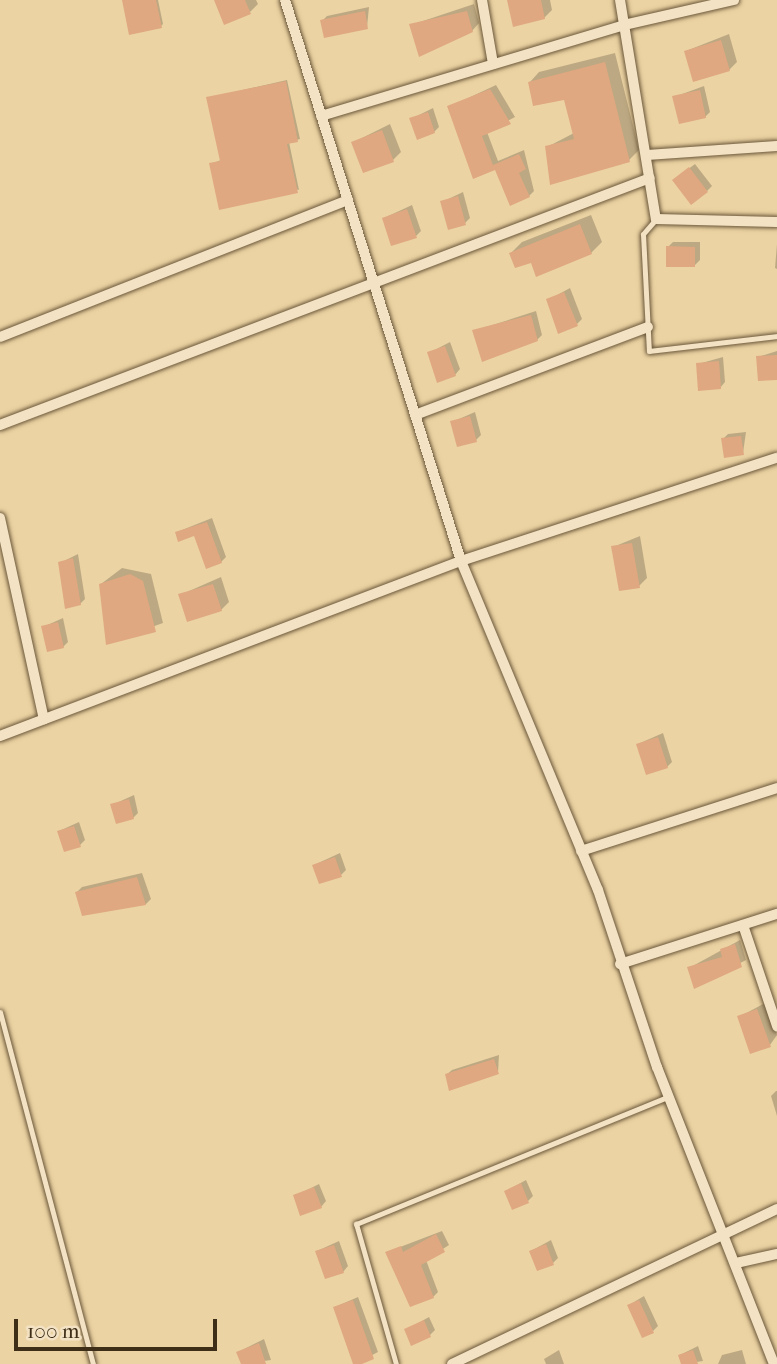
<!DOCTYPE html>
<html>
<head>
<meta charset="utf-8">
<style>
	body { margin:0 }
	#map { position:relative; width:777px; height:1364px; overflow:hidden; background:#ecd3a3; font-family:"IM FELL French Canon",serif }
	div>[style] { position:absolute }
	.shadow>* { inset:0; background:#0003 }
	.building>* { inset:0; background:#dfa881 }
	.roads { filter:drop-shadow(0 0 2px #6a573a) drop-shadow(0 0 2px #6a573a) }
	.lane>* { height:5px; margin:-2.5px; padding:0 2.5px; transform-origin:2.5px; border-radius:2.5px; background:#f3e2c3 }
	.street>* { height:10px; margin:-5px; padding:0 5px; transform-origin:5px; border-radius:5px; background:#f3e2c3 }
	span { translate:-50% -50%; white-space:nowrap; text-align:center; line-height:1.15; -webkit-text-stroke:5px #f3e2c3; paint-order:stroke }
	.scale { position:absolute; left:14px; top:1319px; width:203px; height:32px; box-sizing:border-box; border:4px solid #3f2e17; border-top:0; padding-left:9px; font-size:21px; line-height:24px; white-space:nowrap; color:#3f2e17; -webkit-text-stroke:5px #f3e2c3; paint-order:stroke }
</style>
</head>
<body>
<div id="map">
	<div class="shadow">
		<div style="clip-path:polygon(124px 0,158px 0,163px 24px,161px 26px)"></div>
		<div style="clip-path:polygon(215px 0,256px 0,258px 4px,250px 12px)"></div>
		<div style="clip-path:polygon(509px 0,550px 0,552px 10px,544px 18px)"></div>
		<div style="clip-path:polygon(474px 4px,479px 23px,472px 31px,411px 25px)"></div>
		<div style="clip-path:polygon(369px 7px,367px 27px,322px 21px,327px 16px)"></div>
		<div style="clip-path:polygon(729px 34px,737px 62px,729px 70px,686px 51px)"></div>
		<div style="clip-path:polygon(615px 53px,639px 150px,629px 160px,547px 147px,574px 133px,565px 98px,530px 82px,539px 72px)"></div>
		<div style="clip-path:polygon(287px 80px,300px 139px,289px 142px,299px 190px,211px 164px,221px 160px,208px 98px)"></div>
		<div style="clip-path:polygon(496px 85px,515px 117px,487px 132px,498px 161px,524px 150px,534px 191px,529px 196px,496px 168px,474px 177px,449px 107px)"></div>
		<div style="clip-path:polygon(704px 86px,710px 112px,705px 117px,674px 97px)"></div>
		<div style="clip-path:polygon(433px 108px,439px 127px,434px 132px,411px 119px)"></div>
		<div style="clip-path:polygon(390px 124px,401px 152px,393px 160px,354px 142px)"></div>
		<div style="clip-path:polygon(695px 164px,712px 186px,707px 191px,679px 176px)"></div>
		<div style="clip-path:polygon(463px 192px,470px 218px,465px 223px,442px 202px)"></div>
		<div style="clip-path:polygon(412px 205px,421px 231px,416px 236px,384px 218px)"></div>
		<div style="clip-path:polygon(591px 215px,602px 242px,591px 253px,532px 261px,511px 253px,522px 242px)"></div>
		<div style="clip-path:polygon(673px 242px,700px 242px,700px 260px,695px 265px,668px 247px)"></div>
		<div style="clip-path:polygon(777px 244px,777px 269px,775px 268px)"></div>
		<div style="clip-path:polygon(570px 288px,582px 319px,577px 324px,548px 300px)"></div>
		<div style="clip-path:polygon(536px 311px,542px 335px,537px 340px,474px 331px)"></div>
		<div style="clip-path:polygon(450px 342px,460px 369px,455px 375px,429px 353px)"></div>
		<div style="clip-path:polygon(777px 351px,777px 378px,758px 357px)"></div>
		<div style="clip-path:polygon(723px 357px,725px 382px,720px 388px,698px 364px)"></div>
		<div style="clip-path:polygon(475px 412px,481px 435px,476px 440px,452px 422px)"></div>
		<div style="clip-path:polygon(746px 432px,743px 453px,723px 439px,728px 434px)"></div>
		<div style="clip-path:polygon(212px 518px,226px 557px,221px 562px,196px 534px,177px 532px)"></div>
		<div style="clip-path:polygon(640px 536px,647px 578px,639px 586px,613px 547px)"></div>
		<div style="clip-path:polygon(78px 554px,85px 599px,80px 604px,60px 563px)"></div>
		<div style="clip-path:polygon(122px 568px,151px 574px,163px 623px,107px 643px,101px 584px)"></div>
		<div style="clip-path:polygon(221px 577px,229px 602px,221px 610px,180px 595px)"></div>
		<div style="clip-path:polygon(63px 618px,68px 642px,63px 647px,43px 627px)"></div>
		<div style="clip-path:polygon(663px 733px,672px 762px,667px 767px,638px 744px)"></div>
		<div style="clip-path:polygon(134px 795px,138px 813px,133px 818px,112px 805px)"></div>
		<div style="clip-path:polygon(79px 822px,85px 840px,80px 845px,59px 831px)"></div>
		<div style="clip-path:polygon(340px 853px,346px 870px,341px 875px,314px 865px)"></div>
		<div style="clip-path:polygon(142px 873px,151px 899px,146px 904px,83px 914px,77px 892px,82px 887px)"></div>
		<div style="clip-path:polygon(740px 940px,746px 960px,695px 987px,689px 968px)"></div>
		<div style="clip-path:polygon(765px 1003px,777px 1035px,770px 1045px,739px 1017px)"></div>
		<div style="clip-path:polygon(499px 1055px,498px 1072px,446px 1075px,452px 1070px)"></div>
		<div style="clip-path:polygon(776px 1091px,777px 1091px,777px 1116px,771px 1096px)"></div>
		<div style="clip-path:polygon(526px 1180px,533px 1196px,528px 1201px,506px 1191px)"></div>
		<div style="clip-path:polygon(319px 1184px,326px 1201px,321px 1207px,295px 1196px)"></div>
		<div style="clip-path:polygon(442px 1231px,449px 1245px,426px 1260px,438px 1292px,433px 1297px,387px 1252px)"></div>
		<div style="clip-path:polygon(551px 1240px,558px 1258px,553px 1263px,531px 1251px)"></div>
		<div style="clip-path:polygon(339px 1241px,348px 1266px,343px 1272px,317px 1251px)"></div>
		<div style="clip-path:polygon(644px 1296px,658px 1326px,653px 1331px,629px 1305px)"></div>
		<div style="clip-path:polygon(358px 1297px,378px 1352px,355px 1364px,335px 1307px)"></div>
		<div style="clip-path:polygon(429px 1317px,435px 1330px,430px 1335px,406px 1330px)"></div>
		<div style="clip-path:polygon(264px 1339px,271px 1360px,243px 1364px,238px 1352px)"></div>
		<div style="clip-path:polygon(698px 1346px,703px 1361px,683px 1364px,680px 1355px)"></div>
		<div style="clip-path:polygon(559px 1350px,564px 1364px,546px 1364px,544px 1359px)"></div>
		<div style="clip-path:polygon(742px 1350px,746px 1364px,718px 1364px,722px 1355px)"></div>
	</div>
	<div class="building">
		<div style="clip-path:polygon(122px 0,156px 0,162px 28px,129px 35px)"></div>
		<div style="clip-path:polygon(214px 0,245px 0,251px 14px,224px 25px)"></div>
		<div style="clip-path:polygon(507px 0,541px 0,545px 19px,513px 27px)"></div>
		<div style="clip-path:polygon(365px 11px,368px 29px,324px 38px,320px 20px)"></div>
		<div style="clip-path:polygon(467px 11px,473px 32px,419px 57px,409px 24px)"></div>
		<div style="clip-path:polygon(721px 40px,730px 71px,693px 82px,684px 51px)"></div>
		<div style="clip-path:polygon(605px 62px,630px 162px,550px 185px,545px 146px,574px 139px,564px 100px,533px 106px,528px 82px)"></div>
		<div style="clip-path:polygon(286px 81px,298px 142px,287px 144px,298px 193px,219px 210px,209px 163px,220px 161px,206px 97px)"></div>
		<div style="clip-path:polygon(490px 89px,511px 124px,482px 136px,493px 165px,519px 154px,526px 169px,519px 173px,530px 197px,510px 206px,495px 170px,473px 179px,447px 106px)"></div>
		<div style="clip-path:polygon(700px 90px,706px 118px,679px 124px,672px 96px)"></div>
		<div style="clip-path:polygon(428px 112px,435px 133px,417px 140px,409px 118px)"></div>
		<div style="clip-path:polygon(382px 130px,394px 162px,363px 173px,351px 142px)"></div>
		<div style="clip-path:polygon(689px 167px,708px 192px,691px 205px,672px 180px)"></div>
		<div style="clip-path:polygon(458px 196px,466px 225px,448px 230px,440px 201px)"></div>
		<div style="clip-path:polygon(407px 209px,417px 238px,391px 246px,382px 218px)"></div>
		<div style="clip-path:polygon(580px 224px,592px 254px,536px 277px,531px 263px,515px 268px,509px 253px)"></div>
		<div style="clip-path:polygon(666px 246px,695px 247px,695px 267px,666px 267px)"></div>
		<div style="clip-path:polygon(564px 292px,578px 326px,558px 334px,546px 299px)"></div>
		<div style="clip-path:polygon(531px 315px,538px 341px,482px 362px,472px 330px)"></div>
		<div style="clip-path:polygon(445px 346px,456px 376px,437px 383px,427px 352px)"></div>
		<div style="clip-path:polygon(777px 355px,777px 380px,758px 381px,756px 356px)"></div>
		<div style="clip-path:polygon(719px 361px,721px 389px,698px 391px,696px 363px)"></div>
		<div style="clip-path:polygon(470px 416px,477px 442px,457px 447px,450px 421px)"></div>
		<div style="clip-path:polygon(741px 436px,744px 455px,724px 458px,721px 438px)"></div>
		<div style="clip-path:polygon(207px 522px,222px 563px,206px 569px,194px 536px,178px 542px,175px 532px)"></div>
		<div style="clip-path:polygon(632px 543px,640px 588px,619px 591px,611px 546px)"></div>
		<div style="clip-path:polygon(73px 558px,81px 605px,65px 609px,58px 562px)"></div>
		<div style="clip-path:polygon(130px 574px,143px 581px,156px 632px,106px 645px,99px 584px)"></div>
		<div style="clip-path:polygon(213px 584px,222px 611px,187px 622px,178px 594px)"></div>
		<div style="clip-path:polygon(58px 622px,64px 648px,47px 652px,41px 626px)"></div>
		<div style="clip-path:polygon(658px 737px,668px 768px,646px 775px,636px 744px)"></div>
		<div style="clip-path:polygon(129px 799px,134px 819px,116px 824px,110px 804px)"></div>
		<div style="clip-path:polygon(74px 826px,81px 847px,64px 852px,57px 831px)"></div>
		<div style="clip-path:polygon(335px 857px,342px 877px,319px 884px,312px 865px)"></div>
		<div style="clip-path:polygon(137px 877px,146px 905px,82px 916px,75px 892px)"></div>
		<div style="clip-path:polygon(735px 944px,742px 967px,694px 989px,687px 967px,722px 957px,720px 949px)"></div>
		<div style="clip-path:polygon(757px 1009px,771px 1047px,750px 1054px,737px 1016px)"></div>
		<div style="clip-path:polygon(494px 1059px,499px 1074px,449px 1091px,445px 1074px)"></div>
		<div style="clip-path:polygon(521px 1183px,529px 1203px,512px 1210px,504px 1191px)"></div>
		<div style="clip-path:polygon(314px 1187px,322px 1208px,300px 1216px,293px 1195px)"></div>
		<div style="clip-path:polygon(436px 1234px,445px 1252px,421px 1265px,434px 1298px,410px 1307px,385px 1252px,401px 1246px,403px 1252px)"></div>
		<div style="clip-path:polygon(546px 1244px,554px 1265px,537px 1271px,529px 1251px)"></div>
		<div style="clip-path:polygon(334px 1245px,344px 1273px,325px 1279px,315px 1251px)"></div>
		<div style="clip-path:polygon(353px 1300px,374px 1359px,362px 1364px,353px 1364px,333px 1307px)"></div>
		<div style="clip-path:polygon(639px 1300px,654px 1333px,642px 1338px,627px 1305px)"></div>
		<div style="clip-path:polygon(424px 1320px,431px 1337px,411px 1346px,404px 1329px)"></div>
		<div style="clip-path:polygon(259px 1343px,266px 1364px,241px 1364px,236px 1352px)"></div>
		<div style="clip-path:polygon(693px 1350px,698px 1364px,681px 1364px,678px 1355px)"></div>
	</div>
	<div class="roads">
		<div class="lane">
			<div style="left:656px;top:219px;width:20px;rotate:131deg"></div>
			<div style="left:643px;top:234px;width:117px;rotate:87.1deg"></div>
			<div style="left:649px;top:351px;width:129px;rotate:-6.7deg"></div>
			<div style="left:0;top:1012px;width:364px;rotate:75.2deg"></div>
			<div style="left:396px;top:1364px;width:146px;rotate:-105.9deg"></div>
			<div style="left:356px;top:1224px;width:338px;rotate:-22.2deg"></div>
		</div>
		<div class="street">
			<div style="left:285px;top:0;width:588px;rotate:72.58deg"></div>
			<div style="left:461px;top:561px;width:356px;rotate:67.4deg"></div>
			<div style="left:598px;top:890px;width:187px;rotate:71.6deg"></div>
			<div style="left:657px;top:1067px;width:319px;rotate:68.5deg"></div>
			<div style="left:482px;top:0;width:65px;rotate:80.2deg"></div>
			<div style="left:620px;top:0;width:222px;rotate:80.7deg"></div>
			<div style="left:656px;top:219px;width:121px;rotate:1.4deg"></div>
			<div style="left:321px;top:116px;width:316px;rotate:-16.7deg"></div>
			<div style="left:624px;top:25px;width:113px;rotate:-12.8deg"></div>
			<div style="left:647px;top:155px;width:130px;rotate:-4deg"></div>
			<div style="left:0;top:337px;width:374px;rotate:-21.5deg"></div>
			<div style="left:415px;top:415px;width:249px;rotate:-20.7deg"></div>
			<div style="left:0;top:425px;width:695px;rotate:-20.81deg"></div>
			<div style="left:0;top:518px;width:206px;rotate:77.7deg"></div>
			<div style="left:0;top:736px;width:493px;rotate:-20.8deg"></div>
			<div style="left:461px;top:561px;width:332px;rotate:-18.1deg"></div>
			<div style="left:581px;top:851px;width:206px;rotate:-17.8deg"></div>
			<div style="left:743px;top:925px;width:107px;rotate:71.4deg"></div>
			<div style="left:620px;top:964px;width:165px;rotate:-17.7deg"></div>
			<div style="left:736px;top:1263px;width:42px;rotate:-12.4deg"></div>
			<div style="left:452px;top:1364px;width:360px;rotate:-25.5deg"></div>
		</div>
	</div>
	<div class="scale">100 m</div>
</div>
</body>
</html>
